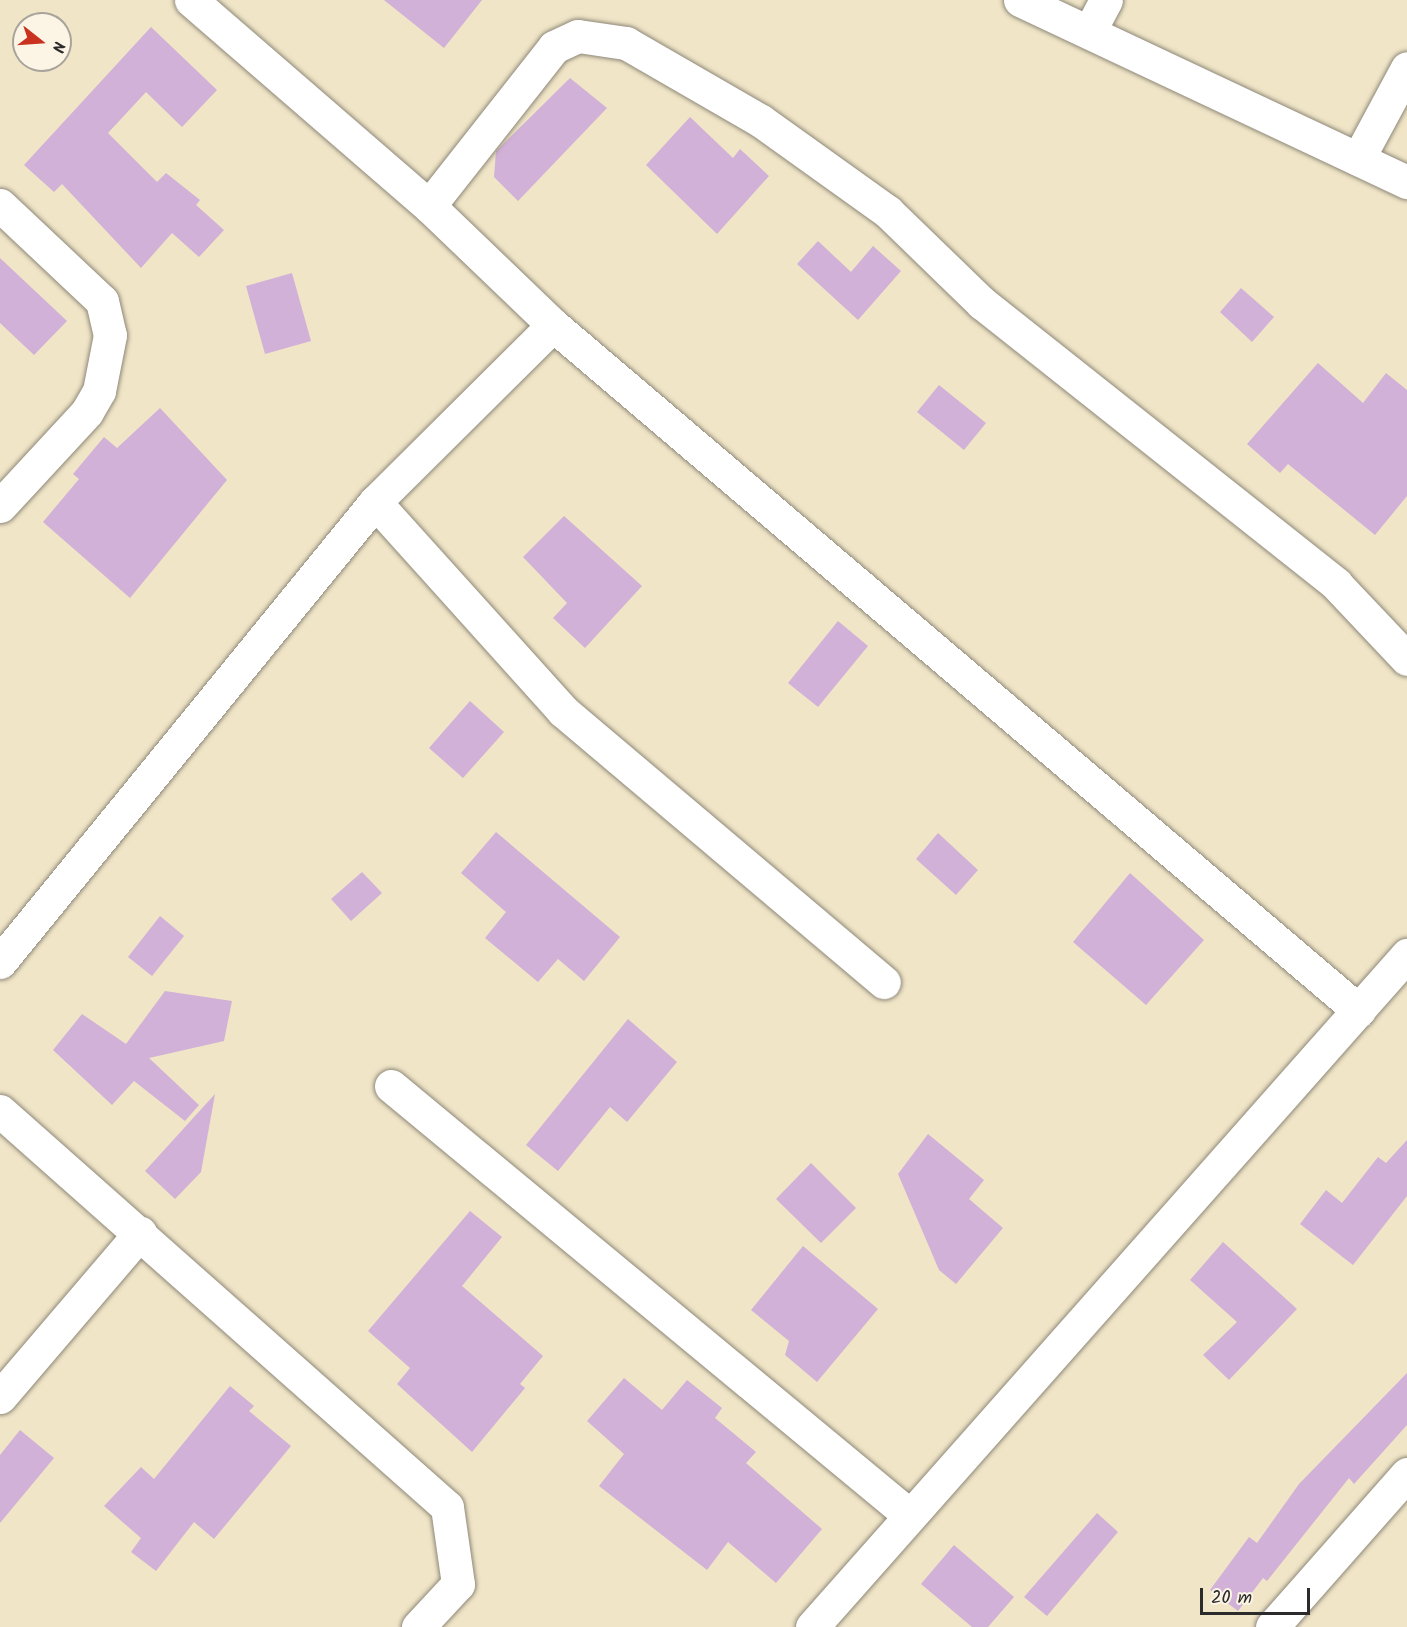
<!DOCTYPE html>
<html>
<head>
<meta charset="utf-8">
<style>
	body { margin:0 }
	#map { position:relative; width:1407px; height:1627px; overflow:hidden; background:#f0e5c7; font-family:Kalam,sans-serif }
	div>[style] { position:absolute }
	.building>* { inset:0; background:#d1b1d7 }
	.roads { filter:drop-shadow(0 0 2px #8e8879) drop-shadow(0 0 2px #8e8879) }
	.minor>* { height:33px; margin:-16.5px; padding:0 16.5px; transform-origin:16.5px; border-radius:16.5px; background:#fff }
	span { translate:-50% -50%; white-space:nowrap; text-align:center; line-height:1.15; -webkit-text-stroke:4.5px #fcf5e5; paint-order:stroke }
	.north { position:absolute; left:12px; top:12px; width:60px; height:60px; box-sizing:border-box; background:#fcf5e5; border:2px solid #a8a49b; border-radius:50%; rotate:107deg; font-size:16px; font-weight:700; line-height:24px; text-align:center; color:#2b2b2b }
	.north::after { content:''; display:block; margin:auto; width:21px; height:27px; background:#c8321e; clip-path:polygon(50% 0,100% 100%,50% 72%,0 100%) }
	.scale { position:absolute; left:1200px; top:1588px; width:110px; height:27px; box-sizing:border-box; border:3px solid #2b2b2b; border-top:0; padding-left:8px; font-size:18px; line-height:21px; white-space:nowrap; color:#2b2b2b; -webkit-text-stroke:4px #fcf5e5; paint-order:stroke }
</style>
</head>
<body>
<div id="map">
	<div class="building">
		<div style="clip-path:polygon(384px 0,482px 0,444px 48px)"></div>
		<div style="clip-path:polygon(151px 27px,217px 90px,182px 127px,146px 92px,108px 133px,157px 182px,166px 173px,200px 200px,196px 205px,224px 230px,199px 257px,172px 233px,141px 268px,62px 184px,54px 192px,24px 165px)"></div>
		<div style="clip-path:polygon(570px 78px,607px 108px,518px 201px,494px 177px,496px 151px)"></div>
		<div style="clip-path:polygon(690px 117px,733px 158px,740px 149px,769px 176px,717px 234px,646px 165px)"></div>
		<div style="clip-path:polygon(818px 241px,851px 272px,873px 246px,901px 271px,858px 320px,797px 264px)"></div>
		<div style="clip-path:polygon(0 258px,67px 321px,34px 355px,0 323px)"></div>
		<div style="clip-path:polygon(292px 273px,311px 341px,265px 354px,246px 286px)"></div>
		<div style="clip-path:polygon(1241px 288px,1274px 317px,1252px 342px,1220px 312px)"></div>
		<div style="clip-path:polygon(1318px 363px,1363px 403px,1386px 373px,1407px 390px,1407px 496px,1375px 535px,1288px 464px,1280px 473px,1247px 444px)"></div>
		<div style="clip-path:polygon(939px 385px,986px 423px,964px 450px,917px 412px)"></div>
		<div style="clip-path:polygon(160px 408px,227px 480px,130px 598px,43px 522px,79px 479px,73px 474px,104px 437px,117px 448px)"></div>
		<div style="clip-path:polygon(564px 516px,642px 586px,585px 648px,553px 618px,567px 603px,523px 557px)"></div>
		<div style="clip-path:polygon(838px 621px,868px 646px,818px 707px,788px 683px)"></div>
		<div style="clip-path:polygon(470px 701px,504px 732px,463px 778px,429px 748px)"></div>
		<div style="clip-path:polygon(496px 832px,620px 937px,584px 981px,558px 959px,538px 982px,485px 938px,506px 912px,461px 873px)"></div>
		<div style="clip-path:polygon(938px 833px,978px 870px,956px 895px,916px 859px)"></div>
		<div style="clip-path:polygon(362px 872px,382px 893px,351px 921px,331px 899px)"></div>
		<div style="clip-path:polygon(1130px 873px,1204px 940px,1146px 1005px,1073px 942px)"></div>
		<div style="clip-path:polygon(160px 916px,184px 936px,152px 976px,128px 957px)"></div>
		<div style="clip-path:polygon(165px 991px,232px 1001px,224px 1041px,149px 1058px,199px 1105px,185px 1121px,134px 1081px,112px 1105px,53px 1050px,82px 1014px,126px 1044px)"></div>
		<div style="clip-path:polygon(628px 1019px,677px 1062px,627px 1122px,610px 1107px,558px 1171px,526px 1145px)"></div>
		<div style="clip-path:polygon(215px 1094px,201px 1172px,175px 1199px,145px 1171px)"></div>
		<div style="clip-path:polygon(928px 1134px,984px 1180px,969px 1199px,1003px 1228px,956px 1284px,939px 1270px,898px 1174px)"></div>
		<div style="clip-path:polygon(1407px 1140px,1407px 1196px,1353px 1265px,1300px 1224px,1326px 1190px,1342px 1203px,1378px 1157px,1386px 1163px)"></div>
		<div style="clip-path:polygon(811px 1163px,856px 1208px,821px 1243px,776px 1199px)"></div>
		<div style="clip-path:polygon(470px 1211px,502px 1237px,462px 1286px,543px 1356px,520px 1384px,525px 1388px,472px 1452px,397px 1384px,410px 1368px,368px 1331px)"></div>
		<div style="clip-path:polygon(1223px 1242px,1297px 1309px,1229px 1380px,1203px 1355px,1237px 1322px,1190px 1280px)"></div>
		<div style="clip-path:polygon(803px 1246px,878px 1309px,817px 1382px,785px 1355px,789px 1341px,751px 1310px)"></div>
		<div style="clip-path:polygon(1407px 1373px,1407px 1425px,1354px 1484px,1349px 1478px,1267px 1581px,1263px 1578px,1238px 1611px,1210px 1590px,1249px 1537px,1257px 1543px,1299px 1484px)"></div>
		<div style="clip-path:polygon(624px 1378px,662px 1410px,687px 1380px,722px 1408px,715px 1418px,756px 1452px,746px 1463px,822px 1529px,776px 1583px,728px 1542px,707px 1570px,599px 1486px,624px 1454px,587px 1421px)"></div>
		<div style="clip-path:polygon(230px 1386px,254px 1406px,249px 1411px,291px 1446px,214px 1539px,194px 1522px,156px 1571px,131px 1552px,141px 1538px,104px 1506px,141px 1467px,154px 1479px)"></div>
		<div style="clip-path:polygon(20px 1430px,54px 1458px,0 1523px,0 1455px)"></div>
		<div style="clip-path:polygon(1097px 1513px,1118px 1532px,1047px 1616px,1024px 1597px)"></div>
		<div style="clip-path:polygon(954px 1545px,1014px 1597px,988px 1627px,972px 1627px,921px 1584px)"></div>
	</div>
	<div class="roads">
		<div class="minor">
			<div style="left:191px;top:0;width:315px;rotate:40.9deg"></div>
			<div style="left:429px;top:206px;width:172px;rotate:43.8deg"></div>
			<div style="left:553px;top:325px;width:1058px;rotate:40.4deg"></div>
			<div style="left:1020px;top:0;width:428px;rotate:25.2deg"></div>
			<div style="left:1089px;top:32px;width:36px;rotate:-62deg"></div>
			<div style="left:1358px;top:159px;width:103px;rotate:-61.7deg"></div>
			<div style="left:0;top:205px;width:140px;rotate:43.3deg"></div>
			<div style="left:102px;top:301px;width:35px;rotate:77deg"></div>
			<div style="left:110px;top:335px;width:57px;rotate:101.1deg"></div>
			<div style="left:99px;top:391px;width:24px;rotate:120deg"></div>
			<div style="left:87px;top:412px;width:128px;rotate:132.8deg"></div>
			<div style="left:429px;top:206px;width:202px;rotate:-51.8deg"></div>
			<div style="left:554px;top:47px;width:26px;rotate:-25deg"></div>
			<div style="left:578px;top:36px;width:49px;rotate:8.3deg"></div>
			<div style="left:626px;top:43px;width:156px;rotate:30deg"></div>
			<div style="left:761px;top:121px;width:156px;rotate:35.6deg"></div>
			<div style="left:888px;top:212px;width:131px;rotate:44.1deg"></div>
			<div style="left:982px;top:303px;width:452px;rotate:38.4deg"></div>
			<div style="left:1336px;top:584px;width:103px;rotate:46.6deg"></div>
			<div style="left:375px;top:502px;width:281px;rotate:48deg"></div>
			<div style="left:563px;top:711px;width:420px;rotate:40.2deg"></div>
			<div style="left:0;top:962px;width:593px;rotate:-50.81deg"></div>
			<div style="left:375px;top:502px;width:251px;rotate:-44.8deg"></div>
			<div style="left:391px;top:1086px;width:671px;rotate:39.62deg"></div>
			<div style="left:0;top:1111px;width:597px;rotate:41.54deg"></div>
			<div style="left:447px;top:1507px;width:78px;rotate:81.9deg"></div>
			<div style="left:458px;top:1584px;width:59px;rotate:132.9deg"></div>
			<div style="left:0;top:1397px;width:216px;rotate:-49.5deg"></div>
			<div style="left:812px;top:1627px;width:898px;rotate:-48.48deg"></div>
			<div style="left:1272px;top:1627px;width:204px;rotate:-48.6deg"></div>
		</div>
	</div>
	<div class="north">N</div>
	<div class="scale">20 m</div>
</div>
</body>
</html>
